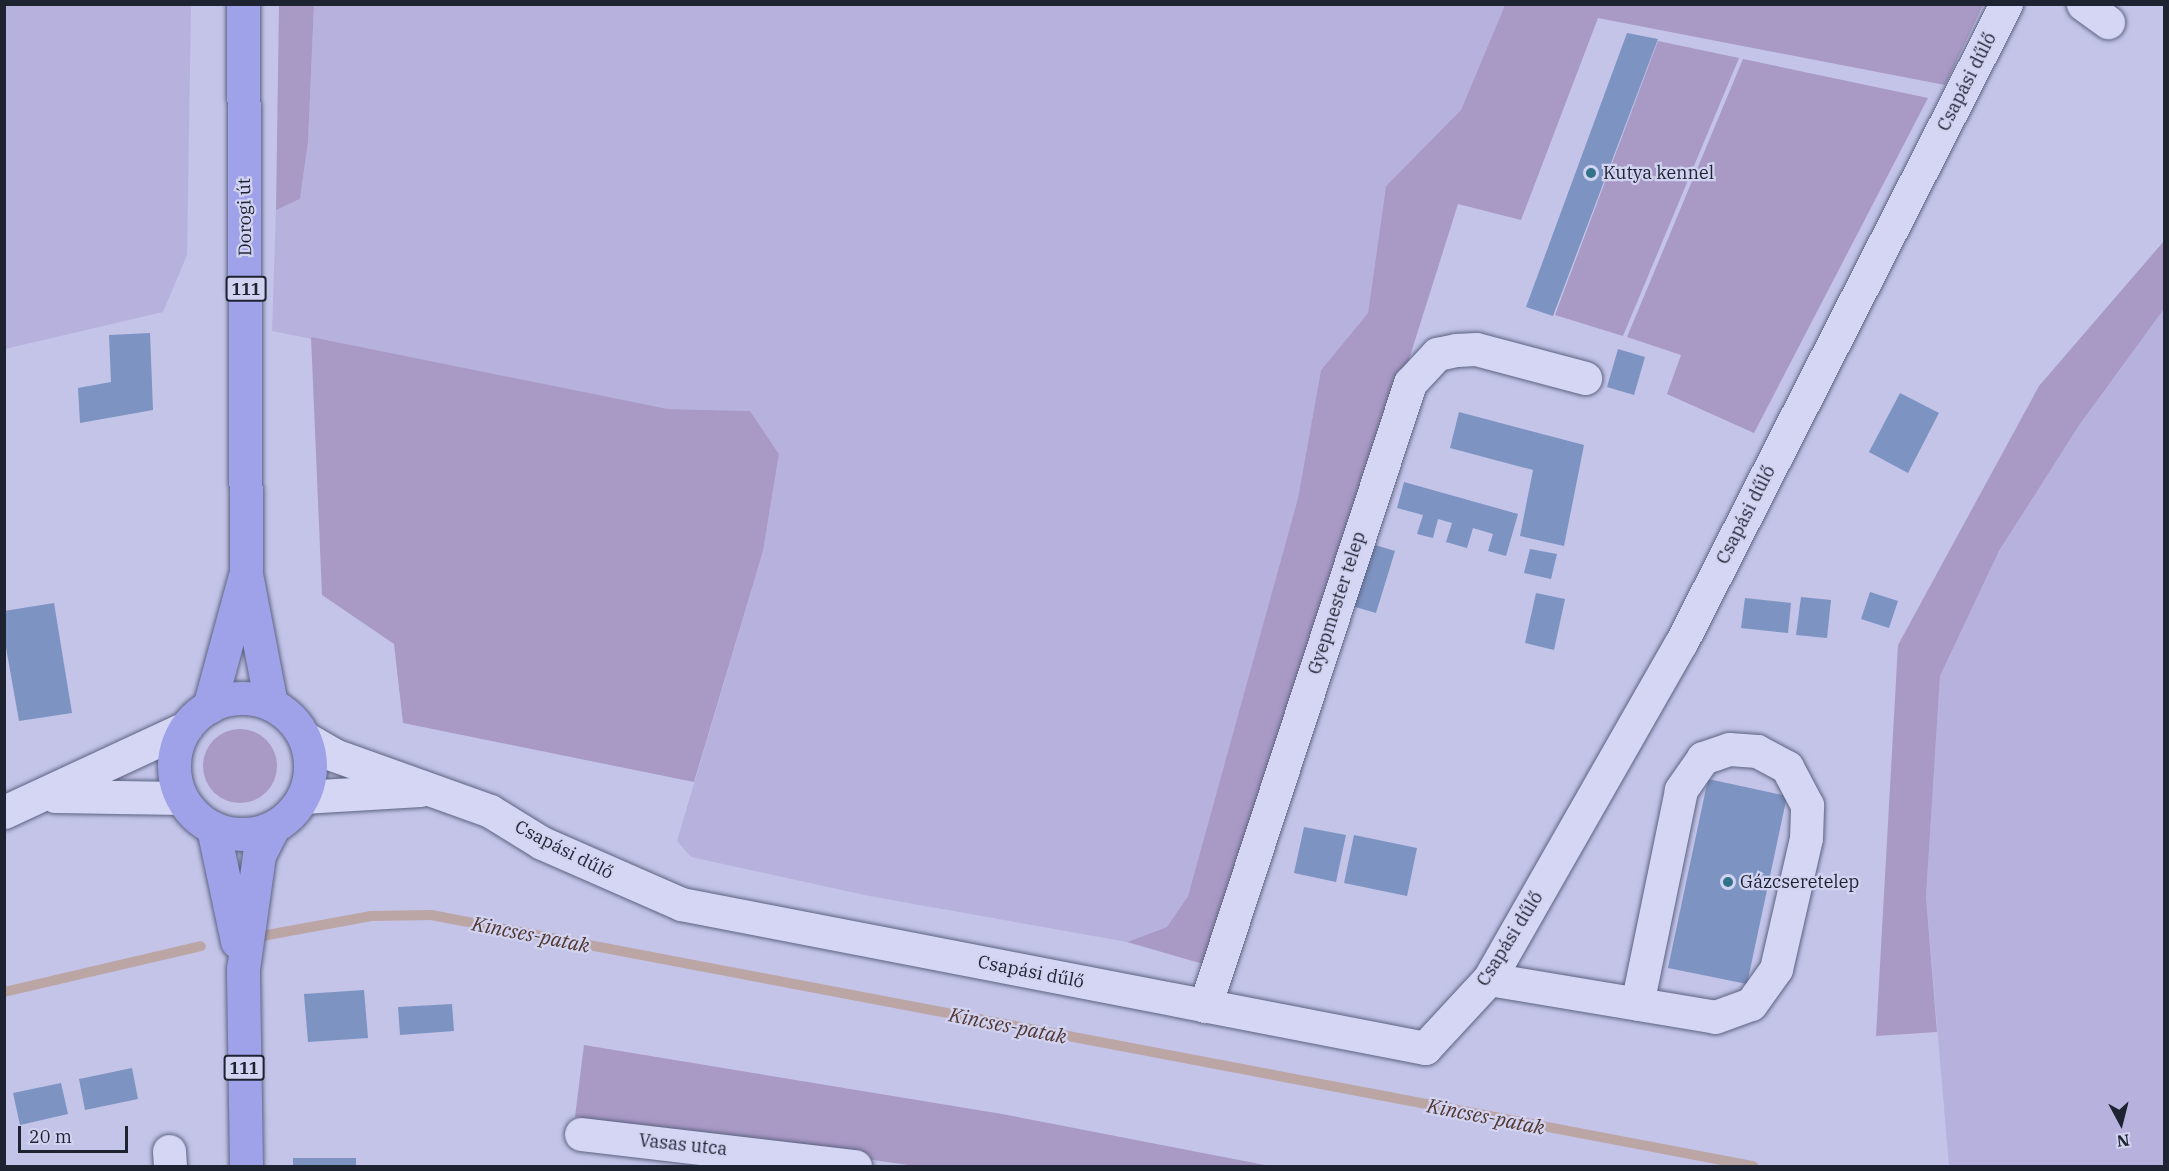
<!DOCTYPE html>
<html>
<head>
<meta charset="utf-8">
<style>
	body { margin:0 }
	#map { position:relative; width:2169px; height:1171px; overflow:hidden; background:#c3c4e8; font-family:"IBM Plex Serif",serif }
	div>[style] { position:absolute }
	.farmland>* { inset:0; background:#b6b2dd }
	.green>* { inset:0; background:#a999c5 }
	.round { border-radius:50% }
	.stream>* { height:10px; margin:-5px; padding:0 5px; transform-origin:5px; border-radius:5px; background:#bca5a5 }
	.building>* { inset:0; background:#7d93c2 }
	.roads { filter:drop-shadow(0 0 2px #5c6381) drop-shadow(0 0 2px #5c6381) }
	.minor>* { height:33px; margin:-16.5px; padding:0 16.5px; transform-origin:16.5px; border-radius:16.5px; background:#d5d6f4 }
	.major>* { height:33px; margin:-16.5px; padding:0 16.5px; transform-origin:16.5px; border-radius:16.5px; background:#9fa2e8 }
	.major>.ring { margin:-16.5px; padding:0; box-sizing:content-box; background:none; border:33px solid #9fa2e8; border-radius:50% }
	.dots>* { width:16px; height:16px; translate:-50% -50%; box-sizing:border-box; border:3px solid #d2d3f1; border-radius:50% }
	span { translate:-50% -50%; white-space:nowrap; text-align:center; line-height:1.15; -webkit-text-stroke:4.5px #d2d3f1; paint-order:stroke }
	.shield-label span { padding:2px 4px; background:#d2d3f1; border:2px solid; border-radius:4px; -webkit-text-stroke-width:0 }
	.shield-label { font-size:16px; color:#1e2332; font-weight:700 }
	.street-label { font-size:18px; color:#1e2332 }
	.poi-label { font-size:18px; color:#1e2332 }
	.left { translate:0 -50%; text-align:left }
	.water-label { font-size:20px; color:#50362f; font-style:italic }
	.frame { position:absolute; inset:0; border:6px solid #1e2332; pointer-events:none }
	.north { position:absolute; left:2091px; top:1093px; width:60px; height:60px; -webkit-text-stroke:4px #d2d3f1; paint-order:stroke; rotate:173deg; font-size:16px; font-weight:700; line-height:24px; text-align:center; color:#1e2332 }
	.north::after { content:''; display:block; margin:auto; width:21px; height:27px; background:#1e2332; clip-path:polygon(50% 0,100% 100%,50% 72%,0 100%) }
	.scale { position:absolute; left:18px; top:1126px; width:110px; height:27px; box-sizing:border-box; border:3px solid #1e2332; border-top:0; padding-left:8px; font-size:18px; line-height:21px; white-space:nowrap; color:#1e2332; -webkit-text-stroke:4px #d2d3f1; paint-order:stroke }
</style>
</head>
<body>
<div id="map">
	<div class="farmland">
		<div style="clip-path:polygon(4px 5px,191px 5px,187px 255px,163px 312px,5px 349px)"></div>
		<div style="clip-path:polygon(314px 5px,1505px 5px,1461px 110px,1386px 186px,1368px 313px,1321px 370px,1298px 498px,1188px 896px,1167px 927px,1127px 942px,869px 896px,691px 857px,677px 841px,763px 551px,779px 454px,750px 411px,668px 409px,272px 331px,276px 210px,300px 199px,308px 142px)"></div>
		<div style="clip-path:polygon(2164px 309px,2164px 1166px,1949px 1166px,1926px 897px,1940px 676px,1999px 551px,2080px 424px)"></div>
	</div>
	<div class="green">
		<div style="clip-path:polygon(279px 5px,314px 5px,308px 142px,300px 199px,276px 210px)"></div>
		<div style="clip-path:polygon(1505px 5px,1983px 5px,1945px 85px,1598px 18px,1521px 220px,1458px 204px,1217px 968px,1127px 942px,1167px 927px,1188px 896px,1298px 498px,1321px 370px,1368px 313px,1386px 186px,1461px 110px)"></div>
		<div style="clip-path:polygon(1658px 41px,1739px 58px,1623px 336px,1555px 315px)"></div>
		<div style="clip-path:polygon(1743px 59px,1928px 98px,1754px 433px,1667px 394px,1681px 355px,1627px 337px)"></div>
		<div style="clip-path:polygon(2164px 241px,2164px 309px,2080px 424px,1999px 551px,1940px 676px,1926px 897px,1937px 1032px,1876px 1036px,1898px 645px,2039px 386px)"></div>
		<div style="clip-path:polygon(311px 337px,668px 409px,750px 411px,779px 454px,763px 551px,694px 782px,403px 723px,394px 644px,322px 595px)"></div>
		<div class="round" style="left:203px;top:729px;width:74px;height:74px"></div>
		<div style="clip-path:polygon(584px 1045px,1002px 1114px,1270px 1166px,915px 1166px,575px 1117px)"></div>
	</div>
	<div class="stream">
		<div style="left:262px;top:936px;width:111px;rotate:-10.4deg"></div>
		<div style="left:371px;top:916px;width:60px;rotate:-1deg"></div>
		<div style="left:431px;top:915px;width:1346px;rotate:10.75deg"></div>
		<div style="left:4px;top:992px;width:202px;rotate:-13.1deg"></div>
	</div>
	<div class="building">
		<div style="clip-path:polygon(1627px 33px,1658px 39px,1553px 316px,1526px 307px)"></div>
		<div style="clip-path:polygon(150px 333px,153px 410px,80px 423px,78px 388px,111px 382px,109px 335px)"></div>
		<div style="clip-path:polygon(1618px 349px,1645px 357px,1634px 395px,1607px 387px)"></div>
		<div style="clip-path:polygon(1900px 393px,1939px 413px,1908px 473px,1869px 452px)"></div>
		<div style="clip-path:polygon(1459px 412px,1584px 445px,1564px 546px,1520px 536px,1533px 470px,1450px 448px)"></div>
		<div style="clip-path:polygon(1404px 482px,1518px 514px,1506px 556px,1488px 551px,1493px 534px,1473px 528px,1467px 548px,1446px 542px,1452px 523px,1438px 519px,1433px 538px,1417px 534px,1423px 515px,1397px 508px)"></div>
		<div style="clip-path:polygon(1372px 544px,1395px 551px,1376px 613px,1352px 606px)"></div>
		<div style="clip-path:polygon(1530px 549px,1557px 554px,1551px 579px,1524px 573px)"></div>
		<div style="clip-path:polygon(1870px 592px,1898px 601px,1889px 628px,1861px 619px)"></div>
		<div style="clip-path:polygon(1536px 593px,1565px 599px,1554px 650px,1525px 643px)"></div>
		<div style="clip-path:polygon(1801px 597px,1831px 600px,1827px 638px,1796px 635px)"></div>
		<div style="clip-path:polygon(1745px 598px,1791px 603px,1788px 633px,1741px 628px)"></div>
		<div style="clip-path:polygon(54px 603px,72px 713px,19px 721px,4px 636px,4px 611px)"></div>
		<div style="clip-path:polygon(1708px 779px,1787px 796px,1747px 984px,1668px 968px)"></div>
		<div style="clip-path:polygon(1304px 827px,1346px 835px,1336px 882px,1294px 873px)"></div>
		<div style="clip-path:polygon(1354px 835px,1417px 848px,1407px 896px,1344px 883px)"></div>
		<div style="clip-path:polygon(364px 990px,368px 1038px,308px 1042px,304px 994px)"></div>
		<div style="clip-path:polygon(452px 1004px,454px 1031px,400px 1035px,398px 1007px)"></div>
		<div style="clip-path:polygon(132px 1068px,138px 1099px,85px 1110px,79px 1079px)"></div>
		<div style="clip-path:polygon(61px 1083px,68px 1114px,20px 1125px,13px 1093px)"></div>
		<div style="clip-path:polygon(293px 1158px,356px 1158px,356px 1166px,293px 1166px)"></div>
	</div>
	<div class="roads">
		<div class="minor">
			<div style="left:2083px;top:4px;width:31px;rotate:36deg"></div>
			<div style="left:305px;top:738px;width:34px;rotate:30deg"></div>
			<div style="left:334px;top:755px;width:166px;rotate:19.7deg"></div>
			<div style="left:490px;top:811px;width:61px;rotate:31.6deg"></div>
			<div style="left:542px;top:843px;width:152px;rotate:23.7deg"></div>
			<div style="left:681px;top:904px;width:758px;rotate:10.95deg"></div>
			<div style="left:1425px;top:1048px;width:94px;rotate:-47.2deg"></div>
			<div style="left:1489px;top:979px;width:387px;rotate:-60.3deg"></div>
			<div style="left:1681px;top:643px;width:717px;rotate:-63.04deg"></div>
			<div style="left:55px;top:796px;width:126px;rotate:0.9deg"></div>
			<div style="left:303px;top:797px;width:117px;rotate:-3.4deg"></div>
			<div style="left:4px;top:812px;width:200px;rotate:-24.9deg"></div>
			<div style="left:1489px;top:979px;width:229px;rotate:9.5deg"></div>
			<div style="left:1715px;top:1017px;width:38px;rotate:-20deg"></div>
			<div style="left:1751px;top:1004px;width:43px;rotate:-54.5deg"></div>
			<div style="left:1776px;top:969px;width:134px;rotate:-77.1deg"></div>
			<div style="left:1806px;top:838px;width:33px;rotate:-88deg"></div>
			<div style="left:1807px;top:805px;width:43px;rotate:-117.8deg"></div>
			<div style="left:1787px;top:767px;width:34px;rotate:-152deg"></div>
			<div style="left:1757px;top:751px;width:28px;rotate:-176deg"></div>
			<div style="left:1729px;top:749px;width:28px;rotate:161deg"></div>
			<div style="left:1703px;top:758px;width:39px;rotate:125deg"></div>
			<div style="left:1681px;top:790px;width:218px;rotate:101.6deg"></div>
			<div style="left:1205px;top:1006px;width:656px;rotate:-71.79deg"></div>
			<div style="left:1410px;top:383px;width:40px;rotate:-47deg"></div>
			<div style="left:1437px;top:354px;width:19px;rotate:-12deg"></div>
			<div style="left:1456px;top:350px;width:20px;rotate:-3deg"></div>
			<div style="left:1476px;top:349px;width:113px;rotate:14.9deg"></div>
			<div style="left:581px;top:1134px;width:276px;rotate:6.7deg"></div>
			<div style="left:169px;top:1151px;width:15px;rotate:86deg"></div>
		</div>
		<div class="major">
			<div style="left:243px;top:4px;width:570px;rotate:89.7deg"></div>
			<div style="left:246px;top:574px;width:132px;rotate:79.1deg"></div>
			<div class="ring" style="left:174px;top:698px;width:103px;height:103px"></div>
			<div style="left:209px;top:707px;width:133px;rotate:-74.7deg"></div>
			<div style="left:213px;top:828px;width:116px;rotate:78deg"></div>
			<div style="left:246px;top:1166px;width:197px;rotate:-90.9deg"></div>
			<div style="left:243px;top:969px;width:115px;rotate:-82deg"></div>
			<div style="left:259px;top:855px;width:30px;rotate:-63deg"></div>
		</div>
	</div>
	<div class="dots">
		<div style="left:1591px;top:173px;background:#337389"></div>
		<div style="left:1728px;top:882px;background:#337389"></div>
	</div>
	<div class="shield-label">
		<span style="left:246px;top:289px">111</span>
		<span style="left:244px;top:1068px">111</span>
	</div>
	<div class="street-label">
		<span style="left:1967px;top:82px;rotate:-63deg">Csapási dűlő</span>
		<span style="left:245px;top:217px;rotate:-91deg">Dorogi út</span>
		<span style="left:1746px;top:515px;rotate:-63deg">Csapási dűlő</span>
		<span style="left:1337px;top:603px;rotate:-72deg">Gyepmester telep</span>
		<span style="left:564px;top:850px;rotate:27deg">Csapási dűlő</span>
		<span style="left:1510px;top:939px;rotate:-58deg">Csapási dűlő</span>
		<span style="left:1031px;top:972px;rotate:11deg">Csapási dűlő</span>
		<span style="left:683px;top:1145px;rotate:6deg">Vasas utca</span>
	</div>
	<div class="poi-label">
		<span class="left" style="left:1603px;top:173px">Kutya kennel</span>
		<span class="left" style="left:1740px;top:882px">Gázcseretelep</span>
	</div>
	<div class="water-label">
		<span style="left:531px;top:934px;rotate:11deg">Kincses-patak</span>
		<span style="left:1008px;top:1025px;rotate:11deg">Kincses-patak</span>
		<span style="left:1486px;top:1116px;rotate:11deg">Kincses-patak</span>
	</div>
	<div class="frame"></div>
	<div class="north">N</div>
	<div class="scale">20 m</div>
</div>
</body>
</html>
